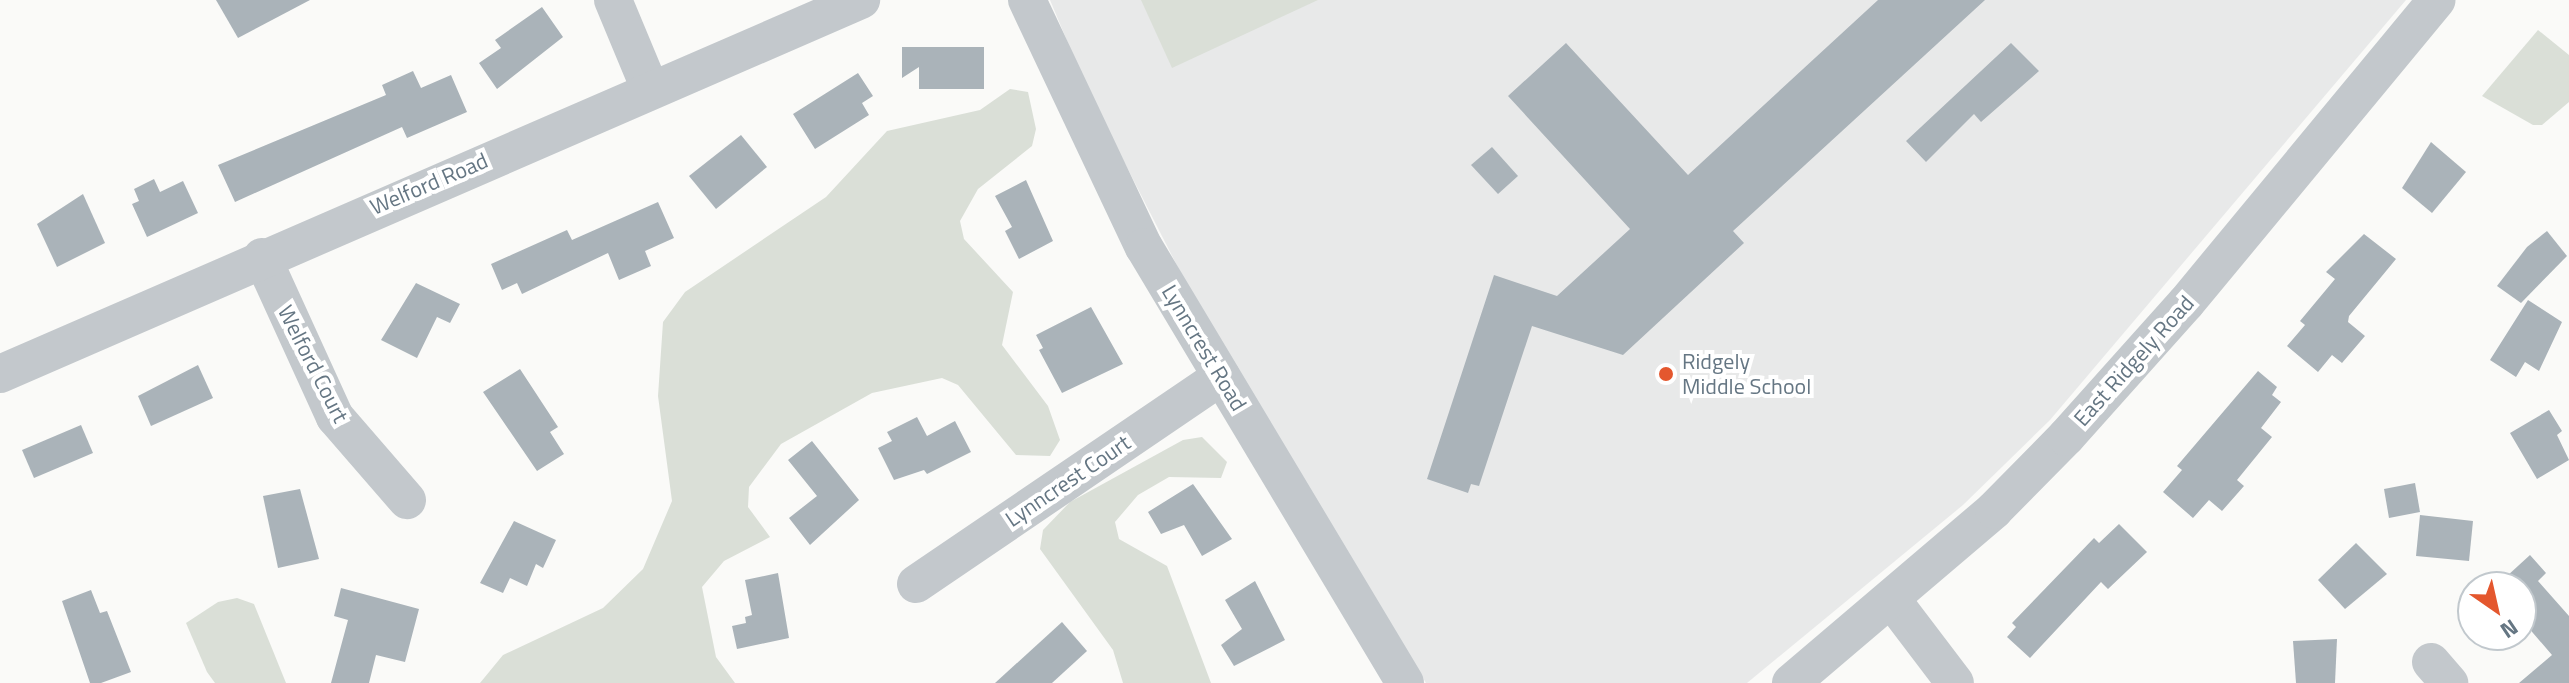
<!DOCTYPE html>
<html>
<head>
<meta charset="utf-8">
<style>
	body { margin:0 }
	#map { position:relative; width:2569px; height:683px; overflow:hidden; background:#fafaf8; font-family:"Titillium Web",sans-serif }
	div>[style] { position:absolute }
	.built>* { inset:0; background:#e8e9e9 }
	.green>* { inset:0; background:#dadfd7 }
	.building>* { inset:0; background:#aab3b9 }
	.minor>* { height:38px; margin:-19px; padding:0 19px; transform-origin:19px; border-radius:19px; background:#c3c8cc }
	.dots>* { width:22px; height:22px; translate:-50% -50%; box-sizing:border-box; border:4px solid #fff; border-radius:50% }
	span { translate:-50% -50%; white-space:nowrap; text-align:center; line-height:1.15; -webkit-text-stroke:8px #fff; paint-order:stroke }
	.street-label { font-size:22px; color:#657683 }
	.poi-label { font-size:22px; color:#657683 }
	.left { translate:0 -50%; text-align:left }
	.north { position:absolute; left:2457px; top:571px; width:80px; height:80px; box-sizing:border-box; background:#fff; border:2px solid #c1c8cd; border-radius:50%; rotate:146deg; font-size:22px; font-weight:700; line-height:32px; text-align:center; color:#657683 }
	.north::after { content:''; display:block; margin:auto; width:28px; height:36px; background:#e4572e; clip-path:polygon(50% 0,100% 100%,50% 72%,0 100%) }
</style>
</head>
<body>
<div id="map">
	<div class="built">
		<div style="clip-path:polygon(1050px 0,2406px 0,2050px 420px,1963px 505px,1747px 683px,1426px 683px,1189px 289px,1089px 93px)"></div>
	</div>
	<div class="green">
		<div style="clip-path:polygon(1141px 0,1318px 0,1172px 68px)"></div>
		<div style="clip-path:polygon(2538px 30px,2569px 55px,2569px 102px,2542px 125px,2533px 125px,2482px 96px)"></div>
		<div style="clip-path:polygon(1010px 89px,1028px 92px,1036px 129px,1032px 146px,978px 189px,960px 221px,964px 239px,1013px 292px,1002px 345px,1048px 406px,1060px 440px,1050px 456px,1016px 455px,958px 385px,942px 378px,872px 393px,781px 444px,749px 487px,748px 507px,770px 537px,724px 561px,702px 587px,716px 657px,735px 683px,480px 683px,503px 655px,603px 608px,643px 569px,672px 501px,658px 396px,663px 322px,685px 292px,826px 197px,887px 131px,980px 110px)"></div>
		<div style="clip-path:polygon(1202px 437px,1227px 462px,1221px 478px,1169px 477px,1138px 495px,1115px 522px,1119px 539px,1167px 566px,1211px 683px,1123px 683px,1113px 650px,1040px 549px,1043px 530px,1070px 502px,1183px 440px)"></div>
		<div style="clip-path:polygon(237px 598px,254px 604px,286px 683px,215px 683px,207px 672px,186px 623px,218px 602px)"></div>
	</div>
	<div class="building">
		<div style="clip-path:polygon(216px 0,310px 0,238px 38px)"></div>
		<div style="clip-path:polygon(1878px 0,1985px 0,1733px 231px,1744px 243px,1623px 355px,1532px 326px,1479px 486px,1471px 484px,1468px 493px,1427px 479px,1494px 275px,1557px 296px,1630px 229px,1508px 96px,1566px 43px,1688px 175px)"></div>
		<div style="clip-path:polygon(542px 7px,563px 37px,497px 89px,479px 63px,501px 48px,495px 40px)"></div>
		<div style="clip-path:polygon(2011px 43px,2039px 71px,1981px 122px,1974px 114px,1926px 162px,1906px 141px)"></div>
		<div style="clip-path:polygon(902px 47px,984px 47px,984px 89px,919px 89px,919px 67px,902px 78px)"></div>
		<div style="clip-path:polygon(413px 71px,421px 88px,451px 75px,467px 112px,407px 138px,402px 127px,235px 202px,218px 165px,386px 95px,382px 85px)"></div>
		<div style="clip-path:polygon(858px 73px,873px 96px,862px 103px,869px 115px,815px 149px,793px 114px)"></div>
		<div style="clip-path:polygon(741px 135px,767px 167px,716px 209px,689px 176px)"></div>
		<div style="clip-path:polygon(2431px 142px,2466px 172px,2432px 213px,2402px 188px)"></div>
		<div style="clip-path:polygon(1492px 147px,1518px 176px,1498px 194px,1471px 165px)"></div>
		<div style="clip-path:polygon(154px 179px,160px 192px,183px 181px,198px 213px,147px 237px,132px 204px,139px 201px,134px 189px)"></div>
		<div style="clip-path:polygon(1026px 180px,1053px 241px,1019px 259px,1005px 231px,1012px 227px,995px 196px)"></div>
		<div style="clip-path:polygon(83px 194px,105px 243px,57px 267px,37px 224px)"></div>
		<div style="clip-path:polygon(658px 202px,674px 238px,645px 251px,651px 266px,619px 280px,608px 253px,522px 294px,517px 283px,502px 290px,491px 264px,567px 230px,572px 240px)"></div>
		<div style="clip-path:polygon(2547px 231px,2567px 256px,2521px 303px,2497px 286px,2527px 247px)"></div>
		<div style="clip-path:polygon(2364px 234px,2396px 259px,2349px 316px,2348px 322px,2365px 336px,2342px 363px,2332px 355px,2318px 372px,2287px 346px,2305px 325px,2300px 321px,2335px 279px,2326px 272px)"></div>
		<div style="clip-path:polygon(416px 283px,460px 304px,450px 323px,437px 317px,417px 358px,381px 340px)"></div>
		<div style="clip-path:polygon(2528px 300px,2562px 322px,2539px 371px,2525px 362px,2516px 377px,2490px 360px)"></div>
		<div style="clip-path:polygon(1091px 307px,1123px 364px,1062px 393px,1039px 350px,1043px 348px,1036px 335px)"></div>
		<div style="clip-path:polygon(198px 365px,213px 398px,151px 426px,138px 396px)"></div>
		<div style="clip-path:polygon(520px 369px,558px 427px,550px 432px,564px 454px,537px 471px,483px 392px)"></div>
		<div style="clip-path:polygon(2258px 371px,2277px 387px,2272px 395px,2281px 402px,2261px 428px,2272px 437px,2237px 480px,2244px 486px,2222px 511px,2209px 500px,2193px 518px,2163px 492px,2182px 470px,2177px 466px)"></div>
		<div style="clip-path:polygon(2549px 410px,2562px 431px,2557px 435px,2569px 460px,2537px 479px,2510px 433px)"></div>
		<div style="clip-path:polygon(917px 417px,927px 436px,955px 421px,971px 452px,927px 474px,924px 470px,894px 480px,878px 448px,892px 441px,887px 432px)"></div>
		<div style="clip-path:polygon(81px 425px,93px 453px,34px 478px,22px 450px)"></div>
		<div style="clip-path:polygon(812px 441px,859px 500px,810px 545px,789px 518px,817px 496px,788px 460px)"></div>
		<div style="clip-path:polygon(2415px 483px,2420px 512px,2389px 518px,2384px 489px)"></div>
		<div style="clip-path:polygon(1193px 484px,1232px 539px,1202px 556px,1184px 525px,1161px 534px,1148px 512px)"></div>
		<div style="clip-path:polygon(300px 489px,319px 559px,278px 568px,263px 496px)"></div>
		<div style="clip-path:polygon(2420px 515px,2473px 521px,2469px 561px,2416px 556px)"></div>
		<div style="clip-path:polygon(514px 521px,556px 540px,543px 568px,536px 564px,527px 586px,510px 578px,503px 593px,480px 583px)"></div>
		<div style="clip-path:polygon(2119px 524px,2147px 552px,2108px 589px,2101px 582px,2030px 658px,2007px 637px,2016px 627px,2012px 623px,2094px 538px,2099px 543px)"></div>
		<div style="clip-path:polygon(2356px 543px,2387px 574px,2345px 609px,2318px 580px)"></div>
		<div style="clip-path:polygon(2530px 555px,2546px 573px,2538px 581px,2569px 616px,2569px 683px,2519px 683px,2552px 655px,2521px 619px,2521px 587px,2495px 587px)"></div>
		<div style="clip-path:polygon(778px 573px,789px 638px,737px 649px,732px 626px,746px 623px,745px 617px,752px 615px,745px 580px)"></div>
		<div style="clip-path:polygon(1255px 581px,1285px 640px,1234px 666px,1221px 645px,1242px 629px,1225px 600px)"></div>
		<div style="clip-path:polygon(341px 588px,419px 609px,405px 662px,376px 655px,369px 683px,331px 683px,348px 620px,334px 616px)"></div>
		<div style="clip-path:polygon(91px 590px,100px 613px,107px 611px,131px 672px,101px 683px,90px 683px,62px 601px)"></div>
		<div style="clip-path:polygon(1062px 622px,1087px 651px,1052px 683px,995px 683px)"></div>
		<div style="clip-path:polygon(2337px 639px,2335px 683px,2296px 683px,2293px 641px)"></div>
	</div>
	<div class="minor">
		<div style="left:613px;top:0;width:96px;rotate:67.4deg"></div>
		<div style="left:1027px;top:0;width:273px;rotate:64.7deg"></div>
		<div style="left:1144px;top:247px;width:508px;rotate:59.09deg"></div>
		<div style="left:262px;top:257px;width:176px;rotate:65.5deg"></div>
		<div style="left:335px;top:417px;width:110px;rotate:49.1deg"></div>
		<div style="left:0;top:374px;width:939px;rotate:-23.48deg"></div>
		<div style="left:916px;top:584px;width:369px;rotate:-34.2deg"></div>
		<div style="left:1892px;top:600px;width:104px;rotate:52.8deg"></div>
		<div style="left:2431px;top:662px;width:28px;rotate:49deg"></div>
		<div style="left:1791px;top:683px;width:267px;rotate:-40.4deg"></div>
		<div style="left:1994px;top:510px;width:103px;rotate:-45.4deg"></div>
		<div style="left:2066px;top:437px;width:180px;rotate:-48.2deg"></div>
		<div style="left:2186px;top:303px;width:393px;rotate:-50.4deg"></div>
	</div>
	<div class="dots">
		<div style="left:1666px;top:374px;background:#e4572e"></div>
	</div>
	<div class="street-label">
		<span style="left:429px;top:184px;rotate:-23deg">Welford Road</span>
		<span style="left:1204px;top:348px;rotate:59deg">Lynncrest Road</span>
		<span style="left:2134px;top:361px;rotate:-48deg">East Ridgely Road</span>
		<span style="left:313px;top:364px;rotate:63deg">Welford Court</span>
		<span style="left:1068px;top:481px;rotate:-34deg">Lynncrest Court</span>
	</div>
	<div class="poi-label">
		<span class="left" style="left:1682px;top:374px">Ridgely<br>Middle School</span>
	</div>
	<div class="north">N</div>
</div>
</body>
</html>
